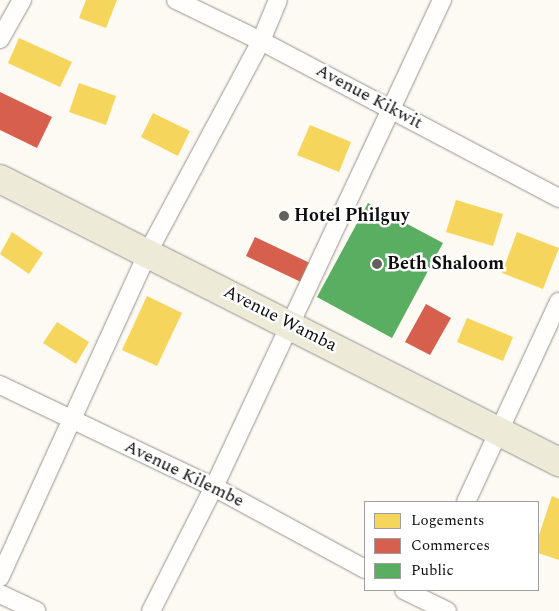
<!DOCTYPE html>
<html>
<head>
<meta charset="utf-8">
<style>
	body { margin:0 }
	#map { position:relative; width:559px; height:611px; overflow:hidden; background:#fcfaf2; font-family:Spectral,serif }
	div>[style] { position:absolute }
	.homes>* { inset:0; background:#f6d55c }
	.shops>* { inset:0; background:#d6604d }
	.public>* { inset:0; background:#5aae61 }
	.roads { filter:drop-shadow(0 0 1px #959491) drop-shadow(0 0 1px #959491) }
	.minor>* { height:18px; margin:-9px; padding:0 9px; transform-origin:9px; border-radius:9px; background:#fffefd }
	.primary>* { height:28px; margin:-14px; padding:0 14px; transform-origin:14px; border-radius:14px; background:#edead8 }
	.dots>* { width:14px; height:14px; translate:-50% -50%; box-sizing:border-box; border:2px solid #fff; border-radius:50% }
	span { translate:-50% -50%; white-space:nowrap; text-align:center; line-height:1.15; -webkit-text-stroke:5px #fff; paint-order:stroke }
	.street-label { font-size:18px; color:#0e0e0e }
	.poi-label { font-size:18px; color:#0e0e0e; font-weight:700 }
	.left { translate:0 -50%; text-align:left }
	.legend { position:absolute; left:364px; top:501px; width:175px; height:90px; box-sizing:border-box; background:#fff; border:1px solid #9f9f9f; margin:0; padding:6px 9px; list-style:none; font-size:15px; color:#0e0e0e }
	.legend li { display:flex; align-items:center; gap:10px; height:25px }
	.legend b { width:25px; border:1px solid #9f9f9f }
</style>
</head>
<body>
<div id="map">
	<div class="homes">
		<div style="clip-path:polygon(86px 0,117px 0,106px 28px,79px 18px)"></div>
		<div style="clip-path:polygon(19px 38px,72px 62px,60px 87px,8px 63px)"></div>
		<div style="clip-path:polygon(79px 83px,116px 96px,106px 125px,69px 112px)"></div>
		<div style="clip-path:polygon(153px 113px,190px 131px,178px 156px,141px 137px)"></div>
		<div style="clip-path:polygon(310px 125px,351px 142px,339px 172px,297px 155px)"></div>
		<div style="clip-path:polygon(456px 200px,503px 214px,493px 246px,446px 232px)"></div>
		<div style="clip-path:polygon(12px 232px,43px 253px,29px 274px,0 254px)"></div>
		<div style="clip-path:polygon(517px 232px,559px 248px,543px 289px,502px 273px)"></div>
		<div style="clip-path:polygon(147px 296px,182px 313px,157px 366px,122px 350px)"></div>
		<div style="clip-path:polygon(467px 318px,513px 337px,503px 361px,457px 342px)"></div>
		<div style="clip-path:polygon(57px 322px,89px 342px,76px 364px,43px 343px)"></div>
		<div style="clip-path:polygon(552px 496px,559px 499px,559px 560px,538px 553px,538px 538px)"></div>
	</div>
	<div class="shops">
		<div style="clip-path:polygon(0 92px,52px 117px,37px 148px,0 130px)"></div>
		<div style="clip-path:polygon(255px 237px,310px 263px,301px 282px,246px 256px)"></div>
		<div style="clip-path:polygon(426px 304px,451px 318px,430px 355px,405px 342px)"></div>
	</div>
	<div class="public">
		<div style="clip-path:polygon(368px 203px,443px 243px,392px 338px,317px 297px)"></div>
	</div>
	<div class="roads">
		<div class="minor">
			<div style="left:176px;top:0;width:94px;rotate:25.8deg"></div>
			<div style="left:261px;top:41px;width:337px;rotate:27.8deg"></div>
			<div style="left:0;top:39px;width:45px;rotate:-60.6deg"></div>
			<div style="left:0;top:385px;width:237px;rotate:25.5deg"></div>
			<div style="left:214px;top:487px;width:172px;rotate:28.5deg"></div>
			<div style="left:466px;top:502px;width:221px;rotate:-65.1deg"></div>
			<div style="left:0;top:577px;width:357px;rotate:-65.5deg"></div>
			<div style="left:148px;top:252px;width:239px;rotate:-61.8deg"></div>
			<div style="left:261px;top:41px;width:44px;rotate:-67.5deg"></div>
			<div style="left:404px;top:590px;width:48px;rotate:26deg"></div>
			<div style="left:0;top:594px;width:40px;rotate:25deg"></div>
			<div style="left:151px;top:611px;width:139px;rotate:-63.1deg"></div>
			<div style="left:214px;top:487px;width:538px;rotate:-64.91deg"></div>
		</div>
		<div class="primary">
			<div style="left:0;top:179px;width:627px;rotate:26.85deg"></div>
		</div>
	</div>
	<div class="dots">
		<div style="left:284px;top:216px;background:#61615e"></div>
		<div style="left:377px;top:264px;background:#61615e"></div>
	</div>
	<div class="street-label">
		<span style="left:369px;top:97px;rotate:28deg">Avenue Kikwit</span>
		<span style="left:280px;top:319px;rotate:27deg">Avenue Wamba</span>
		<span style="left:184px;top:474px;rotate:26deg">Avenue Kilembe</span>
	</div>
	<div class="poi-label">
		<span class="left" style="left:294px;top:216px">Hotel Philguy</span>
		<span class="left" style="left:387px;top:264px">Beth Shaloom</span>
	</div>
	<ul class="legend">
	<li><b style="height:14px;background:#f6d55c"></b>Logements</li>
	<li><b style="height:14px;background:#d6604d"></b>Commerces</li>
	<li><b style="height:14px;background:#5aae61"></b>Public</li>
	</ul>
</div>
</body>
</html>
